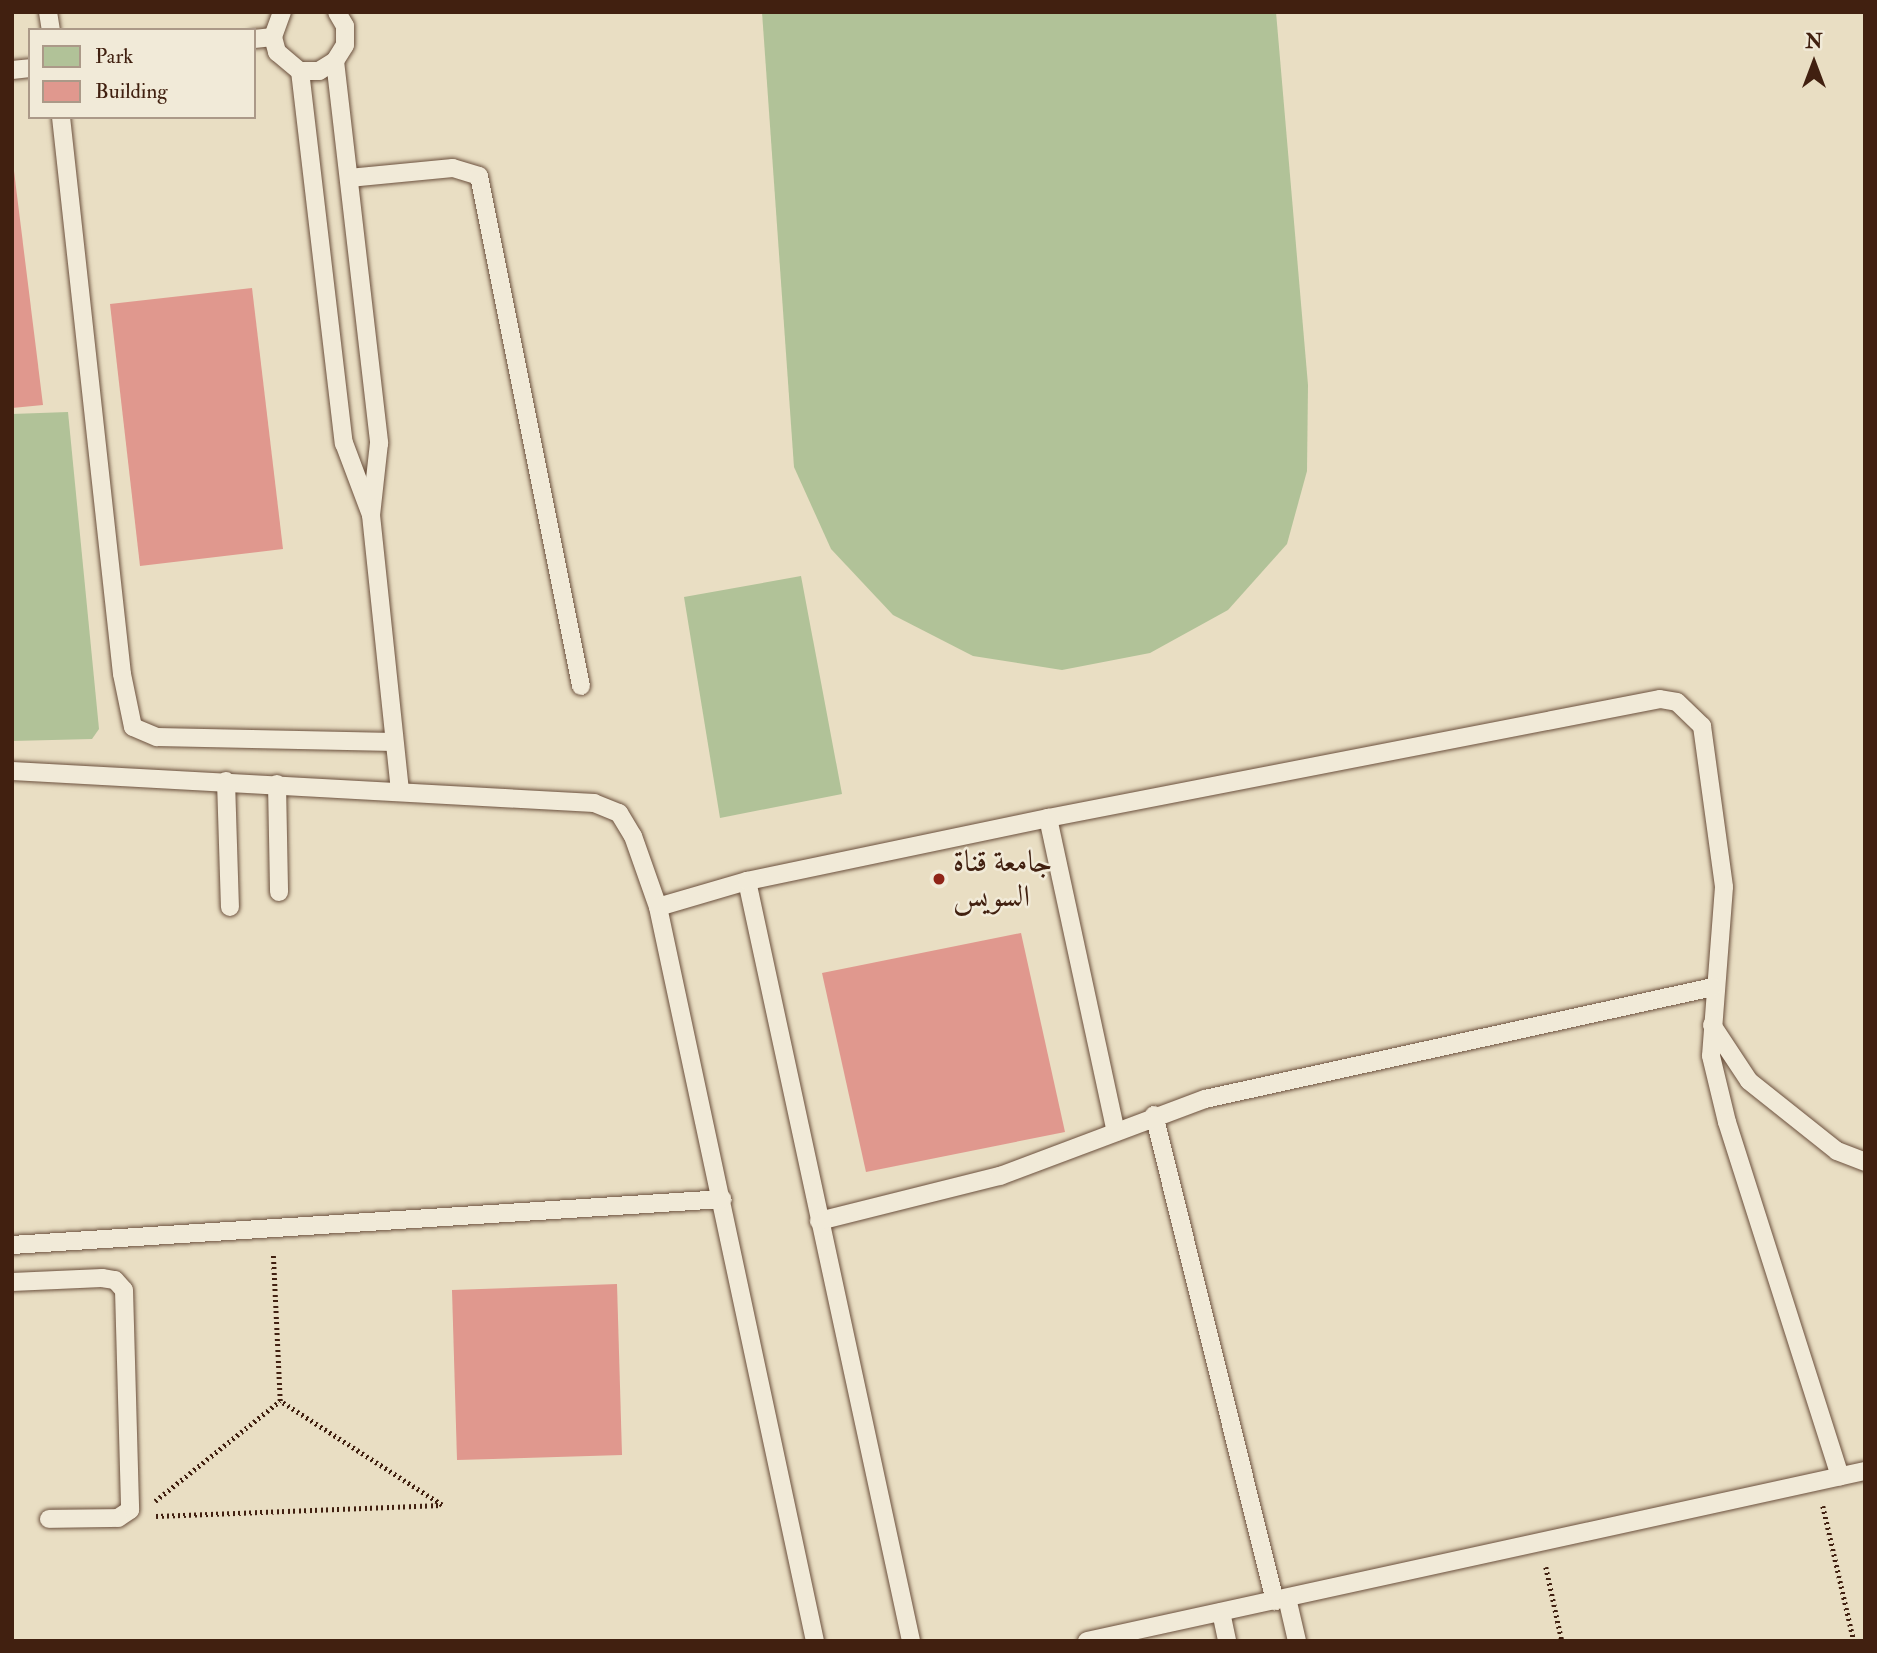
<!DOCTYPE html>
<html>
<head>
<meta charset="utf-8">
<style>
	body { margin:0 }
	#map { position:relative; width:1877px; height:1653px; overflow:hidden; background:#e9dec3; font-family:"IM FELL Double Pica",Amiri,serif }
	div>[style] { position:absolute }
	.green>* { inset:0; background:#b1c298 }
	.building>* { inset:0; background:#e0988e }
	.path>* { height:4.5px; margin-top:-2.25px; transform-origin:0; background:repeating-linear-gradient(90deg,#412010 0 2px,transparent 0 5.5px) }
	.roads { filter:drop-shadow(0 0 2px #6b503d) drop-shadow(0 0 2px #6b503d) }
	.service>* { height:18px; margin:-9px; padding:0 9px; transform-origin:9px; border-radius:9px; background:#f1ead8 }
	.dots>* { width:19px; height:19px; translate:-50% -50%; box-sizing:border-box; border:4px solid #f1ead8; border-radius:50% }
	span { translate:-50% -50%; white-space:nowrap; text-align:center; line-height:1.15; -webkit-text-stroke:5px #f1ead8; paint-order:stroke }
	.poi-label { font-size:30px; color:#412010 }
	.left { translate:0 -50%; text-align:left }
	.frame { position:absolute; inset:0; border:14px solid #412010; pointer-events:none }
	.legend { position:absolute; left:28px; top:28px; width:228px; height:91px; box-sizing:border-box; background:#f1ead8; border:2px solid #ab9988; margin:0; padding:9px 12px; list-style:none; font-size:21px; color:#412010 }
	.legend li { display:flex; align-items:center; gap:14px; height:35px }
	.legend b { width:35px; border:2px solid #ab9988 }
	.north { position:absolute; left:1779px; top:28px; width:70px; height:70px; -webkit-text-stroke:5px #f1ead8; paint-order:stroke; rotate:0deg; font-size:19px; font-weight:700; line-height:28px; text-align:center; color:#412010 }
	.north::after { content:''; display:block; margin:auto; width:24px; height:32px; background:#412010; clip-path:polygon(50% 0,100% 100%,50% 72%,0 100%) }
</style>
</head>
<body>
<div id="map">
	<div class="green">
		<div style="clip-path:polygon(762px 12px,1276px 12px,1308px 385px,1307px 471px,1287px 544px,1228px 610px,1150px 653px,1062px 670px,973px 656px,893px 615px,831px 549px,794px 467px)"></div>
		<div style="clip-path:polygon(68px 412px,99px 729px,92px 739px,12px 741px,12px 414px)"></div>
		<div style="clip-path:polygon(801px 576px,842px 794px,720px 818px,684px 597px)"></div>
	</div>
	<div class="building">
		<div style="clip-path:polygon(12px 155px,43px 405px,12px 408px)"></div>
		<div style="clip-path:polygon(252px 288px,283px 549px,140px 566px,110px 304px)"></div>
		<div style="clip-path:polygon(1021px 933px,1065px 1132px,866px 1172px,822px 973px)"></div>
		<div style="clip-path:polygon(617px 1284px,622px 1455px,457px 1460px,452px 1290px)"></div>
	</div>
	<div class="path">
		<div style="left:155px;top:1501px;width:160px;rotate:-38.7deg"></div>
		<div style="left:280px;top:1401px;width:146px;rotate:-92.7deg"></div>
		<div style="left:1823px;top:1506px;width:139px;rotate:77.1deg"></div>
		<div style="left:156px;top:1516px;width:286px;rotate:-2.2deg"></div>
		<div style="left:442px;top:1505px;width:193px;rotate:-147.3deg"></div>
		<div style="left:1546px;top:1567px;width:76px;rotate:77.8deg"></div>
	</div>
	<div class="roads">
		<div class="service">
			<div style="left:48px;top:12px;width:18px;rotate:81deg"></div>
			<div style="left:282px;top:12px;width:27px;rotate:110deg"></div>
			<div style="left:273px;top:37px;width:16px;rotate:75deg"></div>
			<div style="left:277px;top:52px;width:30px;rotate:40deg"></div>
			<div style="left:300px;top:71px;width:19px"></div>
			<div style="left:319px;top:71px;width:19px;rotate:-32deg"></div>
			<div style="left:335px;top:61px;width:19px;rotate:-58deg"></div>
			<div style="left:345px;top:45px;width:19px;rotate:-90deg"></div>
			<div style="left:345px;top:26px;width:16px;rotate:-120deg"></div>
			<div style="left:254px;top:39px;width:19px;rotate:-6deg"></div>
			<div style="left:335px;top:61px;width:385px;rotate:83.4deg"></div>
			<div style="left:379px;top:443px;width:72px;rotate:96.3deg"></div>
			<div style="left:371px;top:515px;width:278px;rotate:84deg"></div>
			<div style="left:12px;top:70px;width:18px;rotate:-6deg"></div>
			<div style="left:300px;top:71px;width:375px;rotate:83.3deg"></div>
			<div style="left:344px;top:443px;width:77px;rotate:69.4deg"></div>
			<div style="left:61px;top:117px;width:560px;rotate:83.75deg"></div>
			<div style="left:122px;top:674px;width:54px;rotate:78.3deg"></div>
			<div style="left:133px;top:727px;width:26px;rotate:23deg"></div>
			<div style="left:157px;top:737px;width:237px;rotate:1.2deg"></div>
			<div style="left:349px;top:178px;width:104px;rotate:-5.5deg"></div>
			<div style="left:453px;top:168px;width:27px;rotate:17deg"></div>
			<div style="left:479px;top:176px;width:520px;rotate:78.69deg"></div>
			<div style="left:12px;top:771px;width:583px;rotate:3.15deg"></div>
			<div style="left:594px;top:803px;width:27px;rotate:22deg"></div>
			<div style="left:619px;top:813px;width:27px;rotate:59deg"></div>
			<div style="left:633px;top:836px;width:75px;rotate:70.6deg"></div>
			<div style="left:658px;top:907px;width:751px;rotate:77.93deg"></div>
			<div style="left:226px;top:781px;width:126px;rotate:88.2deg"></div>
			<div style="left:277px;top:784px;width:108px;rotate:88.9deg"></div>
			<div style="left:1048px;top:818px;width:321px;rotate:77.8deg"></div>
			<div style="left:747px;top:881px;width:777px;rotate:77.82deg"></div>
			<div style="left:658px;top:907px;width:93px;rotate:-16.3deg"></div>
			<div style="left:747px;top:881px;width:308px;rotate:-11.8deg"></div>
			<div style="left:1048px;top:818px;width:623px;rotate:-11deg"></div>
			<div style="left:1660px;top:699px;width:17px;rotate:10deg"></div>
			<div style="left:1677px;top:702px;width:35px;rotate:44deg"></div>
			<div style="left:1702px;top:726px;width:162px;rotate:82.2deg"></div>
			<div style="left:1724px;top:887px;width:169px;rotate:94.4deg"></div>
			<div style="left:1711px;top:1056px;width:68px;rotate:76.4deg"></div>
			<div style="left:1727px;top:1122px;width:372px;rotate:72.3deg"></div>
			<div style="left:1712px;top:1025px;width:67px;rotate:56.5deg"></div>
			<div style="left:1749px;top:1081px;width:112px;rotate:38.5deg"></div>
			<div style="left:1837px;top:1151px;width:30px;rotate:21deg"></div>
			<div style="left:1154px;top:1115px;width:501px;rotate:76.02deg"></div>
			<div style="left:819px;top:1221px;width:187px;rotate:-14deg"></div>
			<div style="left:1000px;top:1176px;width:219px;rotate:-20.6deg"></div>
			<div style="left:1205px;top:1099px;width:520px;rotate:-12.43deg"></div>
			<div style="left:12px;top:1245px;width:712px;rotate:-3.7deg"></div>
			<div style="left:12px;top:1282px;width:90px;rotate:-2.5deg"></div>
			<div style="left:102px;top:1278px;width:13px;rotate:9deg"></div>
			<div style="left:115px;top:1280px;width:13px;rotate:48deg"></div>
			<div style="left:124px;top:1290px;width:220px;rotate:88.4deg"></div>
			<div style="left:130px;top:1510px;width:14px;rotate:146deg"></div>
			<div style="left:118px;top:1518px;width:69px;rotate:179.2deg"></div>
			<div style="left:1287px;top:1598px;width:44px;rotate:76.9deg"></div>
			<div style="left:1221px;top:1612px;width:30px;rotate:78deg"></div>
			<div style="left:1087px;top:1641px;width:796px;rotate:-12.33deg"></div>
		</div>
	</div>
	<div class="dots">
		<div style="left:939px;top:879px;background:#8f2418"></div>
	</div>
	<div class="poi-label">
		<span class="left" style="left:953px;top:879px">جامعة قناة<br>السويس</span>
	</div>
	<div class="frame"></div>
	<ul class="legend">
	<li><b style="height:19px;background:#b1c298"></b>Park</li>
	<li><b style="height:19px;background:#e0988e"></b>Building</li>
	</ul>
	<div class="north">N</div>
</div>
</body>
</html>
